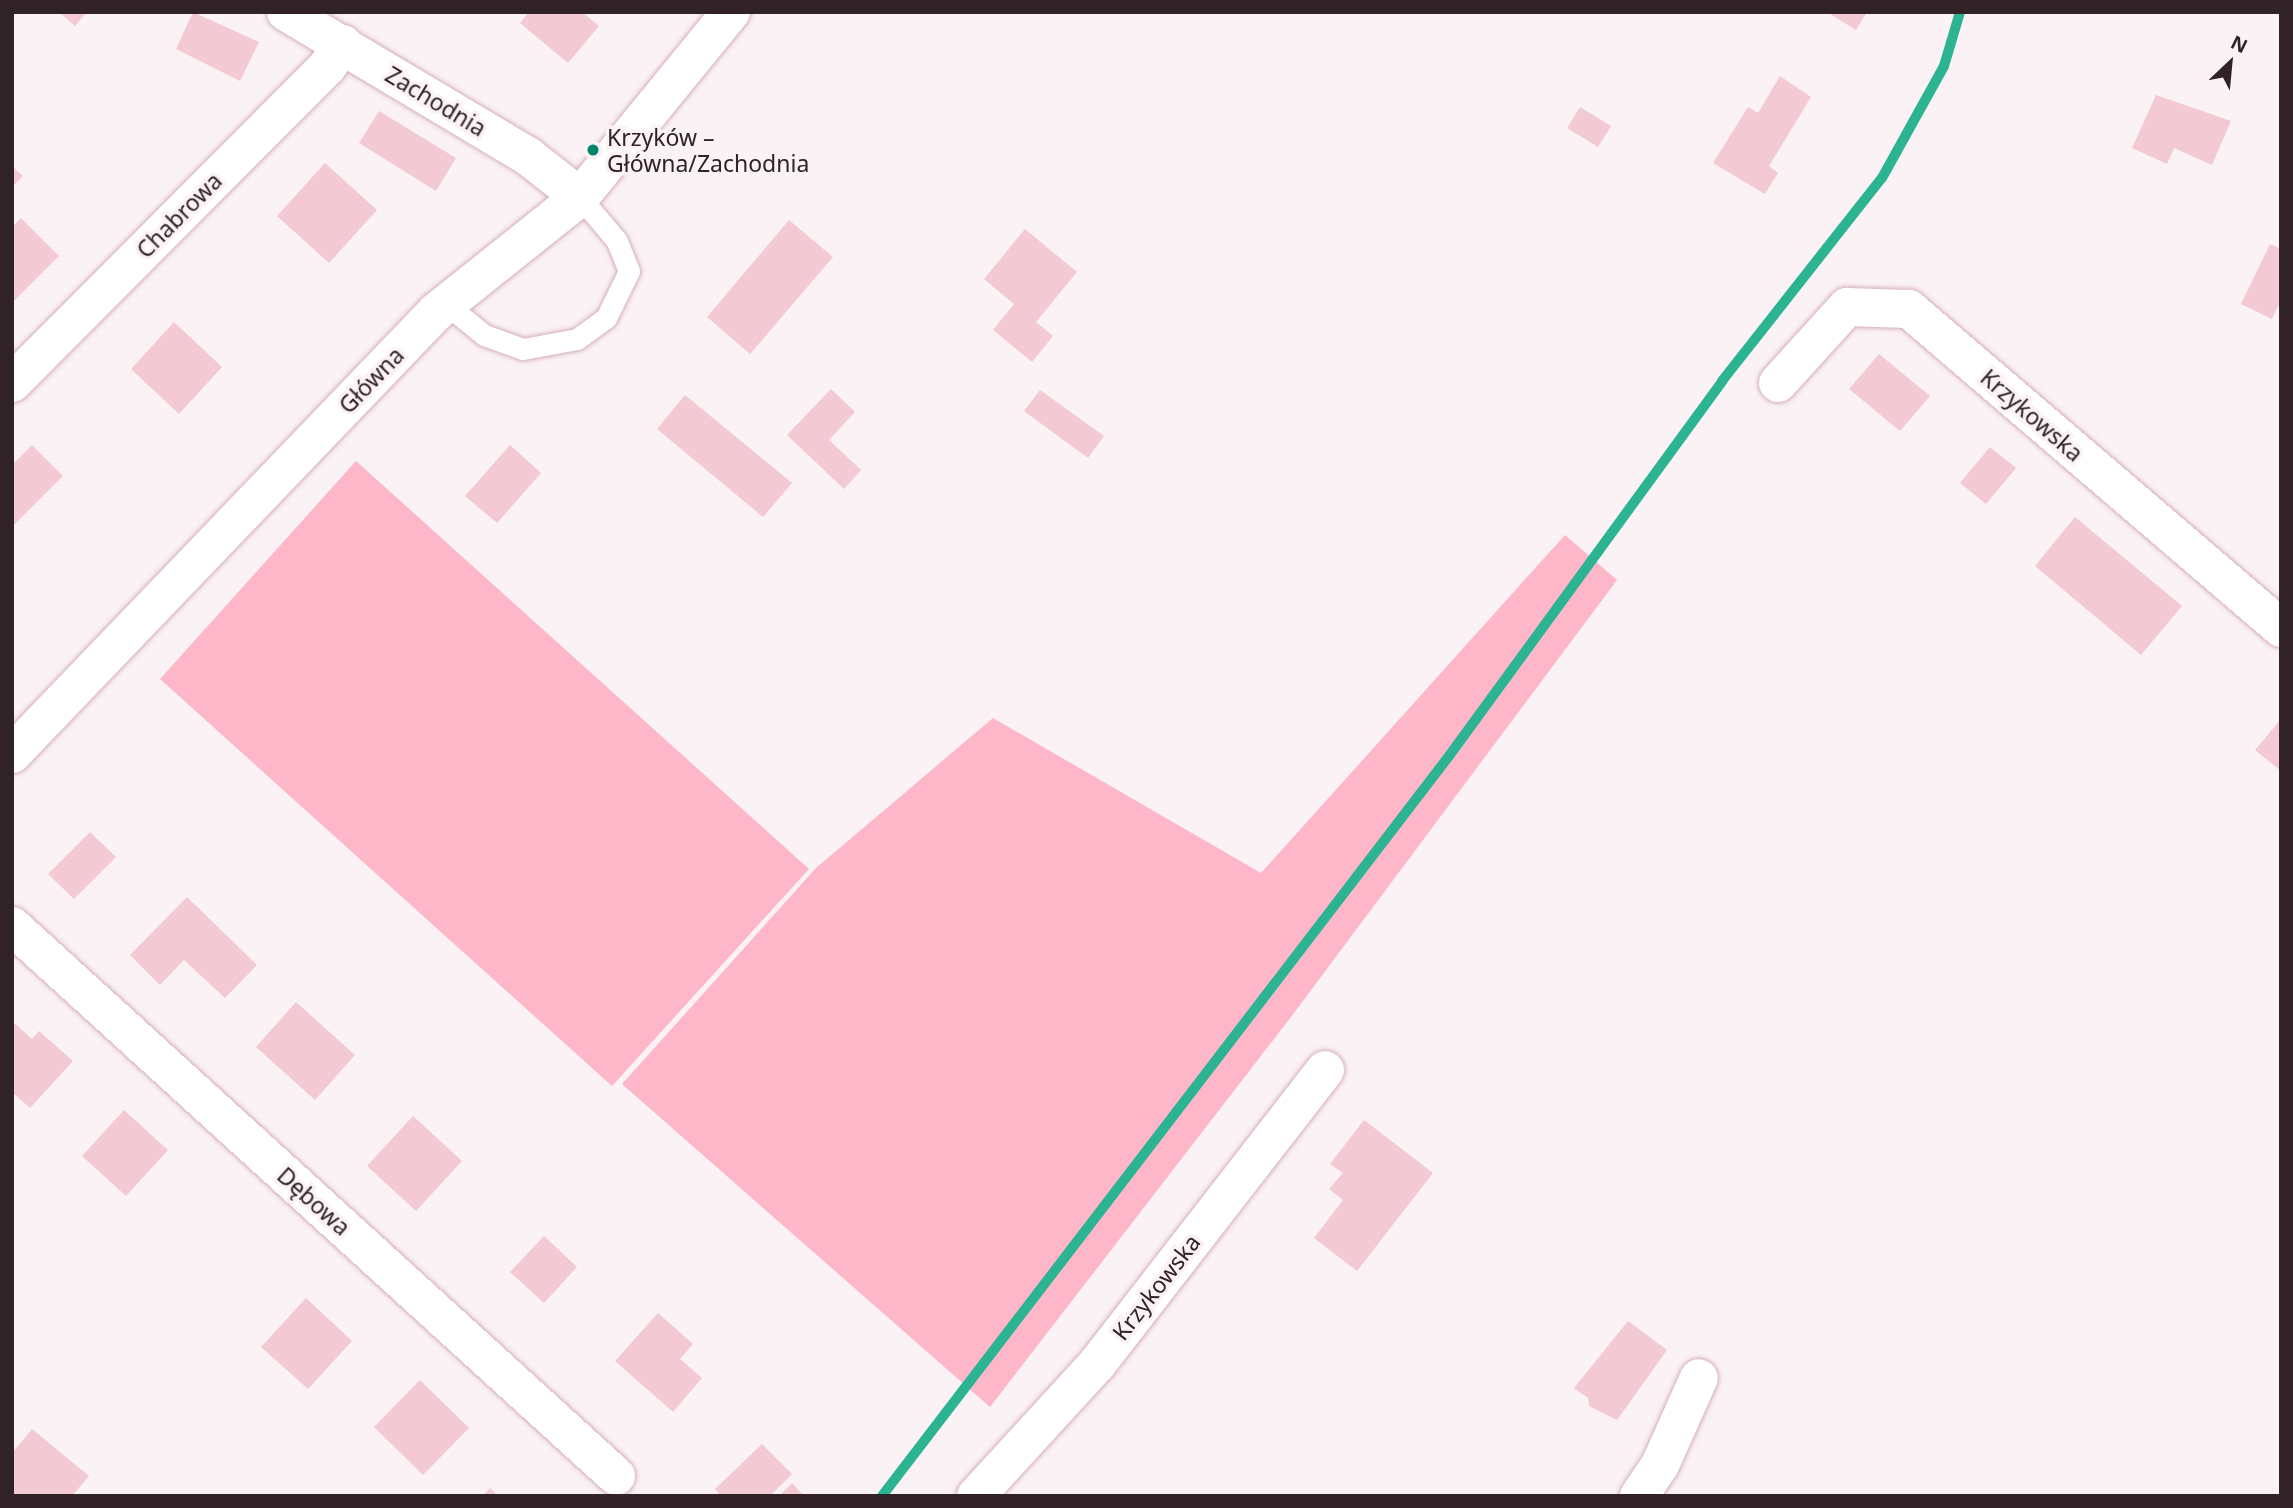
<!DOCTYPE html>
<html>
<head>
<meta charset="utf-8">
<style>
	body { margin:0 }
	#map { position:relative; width:2293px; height:1508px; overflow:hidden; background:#faf2f4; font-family:"Noto Sans",sans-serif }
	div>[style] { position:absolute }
	.green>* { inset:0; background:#feb7c9 }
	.stream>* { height:10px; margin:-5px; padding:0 5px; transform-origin:5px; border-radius:5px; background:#2cb392 }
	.building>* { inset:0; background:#f3c9d3 }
	.roads { filter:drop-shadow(0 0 2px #d6b0b9) drop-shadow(0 0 2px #d6b0b9) }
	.lane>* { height:21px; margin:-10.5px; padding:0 10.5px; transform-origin:10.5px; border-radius:10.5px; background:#fff }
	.street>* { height:38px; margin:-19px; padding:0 19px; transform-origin:19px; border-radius:19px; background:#fff }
	.secondary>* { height:38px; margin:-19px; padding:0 19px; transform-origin:19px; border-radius:19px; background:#fff }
	.dots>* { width:19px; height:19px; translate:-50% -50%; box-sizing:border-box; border:4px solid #faf2f4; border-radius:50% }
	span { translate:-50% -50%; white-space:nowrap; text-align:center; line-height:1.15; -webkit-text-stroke:7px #faf2f4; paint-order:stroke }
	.street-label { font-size:23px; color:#302226 }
	.poi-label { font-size:23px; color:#302226 }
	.left { translate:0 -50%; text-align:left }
	.frame { position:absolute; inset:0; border:14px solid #302226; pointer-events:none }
	.north { position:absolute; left:2195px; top:28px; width:70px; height:70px; -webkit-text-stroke:5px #faf2f4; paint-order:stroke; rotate:26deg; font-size:19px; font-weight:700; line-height:28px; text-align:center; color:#302226 }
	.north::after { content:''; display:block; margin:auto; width:24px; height:32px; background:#302226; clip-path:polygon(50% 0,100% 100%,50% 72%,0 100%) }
</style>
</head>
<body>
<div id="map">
	<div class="green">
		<div style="clip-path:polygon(356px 461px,809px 869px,612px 1086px,160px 679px)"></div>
		<div style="clip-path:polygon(1565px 535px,1617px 580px,1291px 1017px,990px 1407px,622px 1084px,816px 868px,993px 718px,1261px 873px)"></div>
	</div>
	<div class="stream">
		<div style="left:882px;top:1496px;width:932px;rotate:-52.54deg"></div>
		<div style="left:1449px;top:756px;width:464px;rotate:-53.9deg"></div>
		<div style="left:1722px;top:381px;width:258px;rotate:-51.8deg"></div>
		<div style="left:1882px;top:178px;width:128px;rotate:-61deg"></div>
		<div style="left:1944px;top:66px;width:56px;rotate:-73.5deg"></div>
	</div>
	<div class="building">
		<div style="clip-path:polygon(59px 12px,87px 12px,75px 26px)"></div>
		<div style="clip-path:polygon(193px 12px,259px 42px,240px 81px,176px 49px)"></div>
		<div style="clip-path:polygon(529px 12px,582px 12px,599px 26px,568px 63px,520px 23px)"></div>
		<div style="clip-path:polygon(1827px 12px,1867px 12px,1856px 30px)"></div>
		<div style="clip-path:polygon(1780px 76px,1811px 97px,1769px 166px,1778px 173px,1765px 194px,1713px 163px,1748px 107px,1758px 113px)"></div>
		<div style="clip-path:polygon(2156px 95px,2231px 121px,2212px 165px,2174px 148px,2167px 164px,2132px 148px)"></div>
		<div style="clip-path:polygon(1580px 107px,1611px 126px,1598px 147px,1567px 128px)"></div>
		<div style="clip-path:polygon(379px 111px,456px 158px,436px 191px,359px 143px)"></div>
		<div style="clip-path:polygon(325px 163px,377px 210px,329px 263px,277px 216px)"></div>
		<div style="clip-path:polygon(12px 166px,23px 176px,12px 187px)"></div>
		<div style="clip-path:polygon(21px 218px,59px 256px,12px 303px,12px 227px)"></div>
		<div style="clip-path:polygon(789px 220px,833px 257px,750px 354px,707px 317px)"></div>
		<div style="clip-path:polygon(1025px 229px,1077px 272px,1036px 322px,1053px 336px,1032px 362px,993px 330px,1014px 304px,984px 279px)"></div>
		<div style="clip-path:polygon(2270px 244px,2281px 249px,2281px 300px,2272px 319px,2241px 304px)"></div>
		<div style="clip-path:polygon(174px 322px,222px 367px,179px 414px,131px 369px)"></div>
		<div style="clip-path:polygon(1879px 354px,1930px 396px,1900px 431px,1849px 389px)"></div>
		<div style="clip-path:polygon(831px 389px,855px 412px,829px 440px,861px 470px,844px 489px,787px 435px)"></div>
		<div style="clip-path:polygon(1040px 390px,1104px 436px,1088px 458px,1024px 411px)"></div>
		<div style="clip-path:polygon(685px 395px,792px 483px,763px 517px,657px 429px)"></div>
		<div style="clip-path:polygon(32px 445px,63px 476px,12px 527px,12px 465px)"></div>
		<div style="clip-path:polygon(510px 445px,541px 473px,497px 523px,465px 496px)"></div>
		<div style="clip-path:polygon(1990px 447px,2016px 468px,1986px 504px,1960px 483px)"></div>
		<div style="clip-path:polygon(2075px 517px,2182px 606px,2141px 655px,2035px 566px)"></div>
		<div style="clip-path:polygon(2281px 719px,2281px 771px,2255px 750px)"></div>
		<div style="clip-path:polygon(90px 832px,116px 857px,74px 899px,48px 874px)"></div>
		<div style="clip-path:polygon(187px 897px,257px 965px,225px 998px,184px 960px,160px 985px,130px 955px)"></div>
		<div style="clip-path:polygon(296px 1002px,355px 1055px,315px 1100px,256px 1047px)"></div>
		<div style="clip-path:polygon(12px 1021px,32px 1039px,39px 1031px,73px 1061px,30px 1108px,12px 1092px)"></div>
		<div style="clip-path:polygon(124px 1110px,168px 1150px,126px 1196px,82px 1156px)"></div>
		<div style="clip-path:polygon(413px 1116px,462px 1161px,416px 1211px,367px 1166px)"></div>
		<div style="clip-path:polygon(1364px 1120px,1433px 1173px,1357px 1271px,1314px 1238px,1343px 1200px,1329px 1189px,1343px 1173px,1330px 1164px)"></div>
		<div style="clip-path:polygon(544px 1236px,577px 1267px,544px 1303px,510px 1272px)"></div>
		<div style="clip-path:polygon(306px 1298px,352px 1341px,308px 1389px,261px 1347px)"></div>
		<div style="clip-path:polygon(658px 1313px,693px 1344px,680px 1359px,702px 1378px,673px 1412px,615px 1361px)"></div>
		<div style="clip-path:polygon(1628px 1321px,1667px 1350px,1617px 1420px,1589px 1406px,1588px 1398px,1574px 1388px)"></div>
		<div style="clip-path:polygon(420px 1380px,469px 1428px,423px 1475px,374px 1427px)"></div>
		<div style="clip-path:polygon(32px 1429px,89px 1476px,72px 1496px,12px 1496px,12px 1453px)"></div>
		<div style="clip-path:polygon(762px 1444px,792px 1474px,770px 1496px,721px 1496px,715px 1489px)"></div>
		<div style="clip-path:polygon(792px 1483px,804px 1496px,779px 1496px)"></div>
		<div style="clip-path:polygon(490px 1488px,498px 1496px,483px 1496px)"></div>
	</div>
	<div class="roads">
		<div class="lane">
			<div style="left:446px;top:304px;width:49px;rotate:39.2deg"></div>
			<div style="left:484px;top:335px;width:41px;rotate:19.7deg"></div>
			<div style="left:523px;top:349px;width:55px;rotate:-10.5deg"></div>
			<div style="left:577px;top:339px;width:36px;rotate:-36deg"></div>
			<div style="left:606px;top:318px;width:52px;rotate:-63.9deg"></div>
			<div style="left:629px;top:271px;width:32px;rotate:-112deg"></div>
			<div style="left:617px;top:241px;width:57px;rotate:-130.1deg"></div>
		</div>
		<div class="street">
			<div style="left:286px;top:12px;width:283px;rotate:30.8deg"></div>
			<div style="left:529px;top:157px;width:65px;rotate:38.1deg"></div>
			<div style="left:12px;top:383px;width:446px;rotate:-45.1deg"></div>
			<div style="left:327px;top:67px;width:28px;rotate:-55deg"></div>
			<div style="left:1778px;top:383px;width:103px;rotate:-47.8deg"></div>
			<div style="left:1847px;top:307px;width:62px;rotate:1.8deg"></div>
			<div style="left:1909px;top:309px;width:490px;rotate:40.6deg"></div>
			<div style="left:12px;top:926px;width:817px;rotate:42.32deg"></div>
			<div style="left:976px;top:1496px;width:179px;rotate:-47.5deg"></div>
			<div style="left:1097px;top:1364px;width:372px;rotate:-52.2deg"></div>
			<div style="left:1639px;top:1496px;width:37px;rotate:-56deg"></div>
			<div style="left:1660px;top:1465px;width:95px;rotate:-65.9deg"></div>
		</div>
		<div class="secondary">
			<div style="left:12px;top:754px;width:612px;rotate:-46.19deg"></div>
			<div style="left:436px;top:312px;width:184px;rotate:-38.6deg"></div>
			<div style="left:580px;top:197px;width:239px;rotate:-50.8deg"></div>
		</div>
	</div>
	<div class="dots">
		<div style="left:593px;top:150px;background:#00876b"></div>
	</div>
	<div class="street-label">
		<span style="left:436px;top:101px;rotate:31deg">Zachodnia</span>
		<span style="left:179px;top:215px;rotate:-45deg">Chabrowa</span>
		<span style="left:371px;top:380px;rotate:-46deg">Główna</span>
		<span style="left:2032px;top:415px;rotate:41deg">Krzykowska</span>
		<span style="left:314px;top:1201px;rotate:42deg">Dębowa</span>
		<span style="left:1156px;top:1287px;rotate:-52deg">Krzykowska</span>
	</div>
	<div class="poi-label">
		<span class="left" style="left:607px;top:150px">Krzyków –<br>Główna/Zachodnia</span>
	</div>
	<div class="frame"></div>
	<div class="north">N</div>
</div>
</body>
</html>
